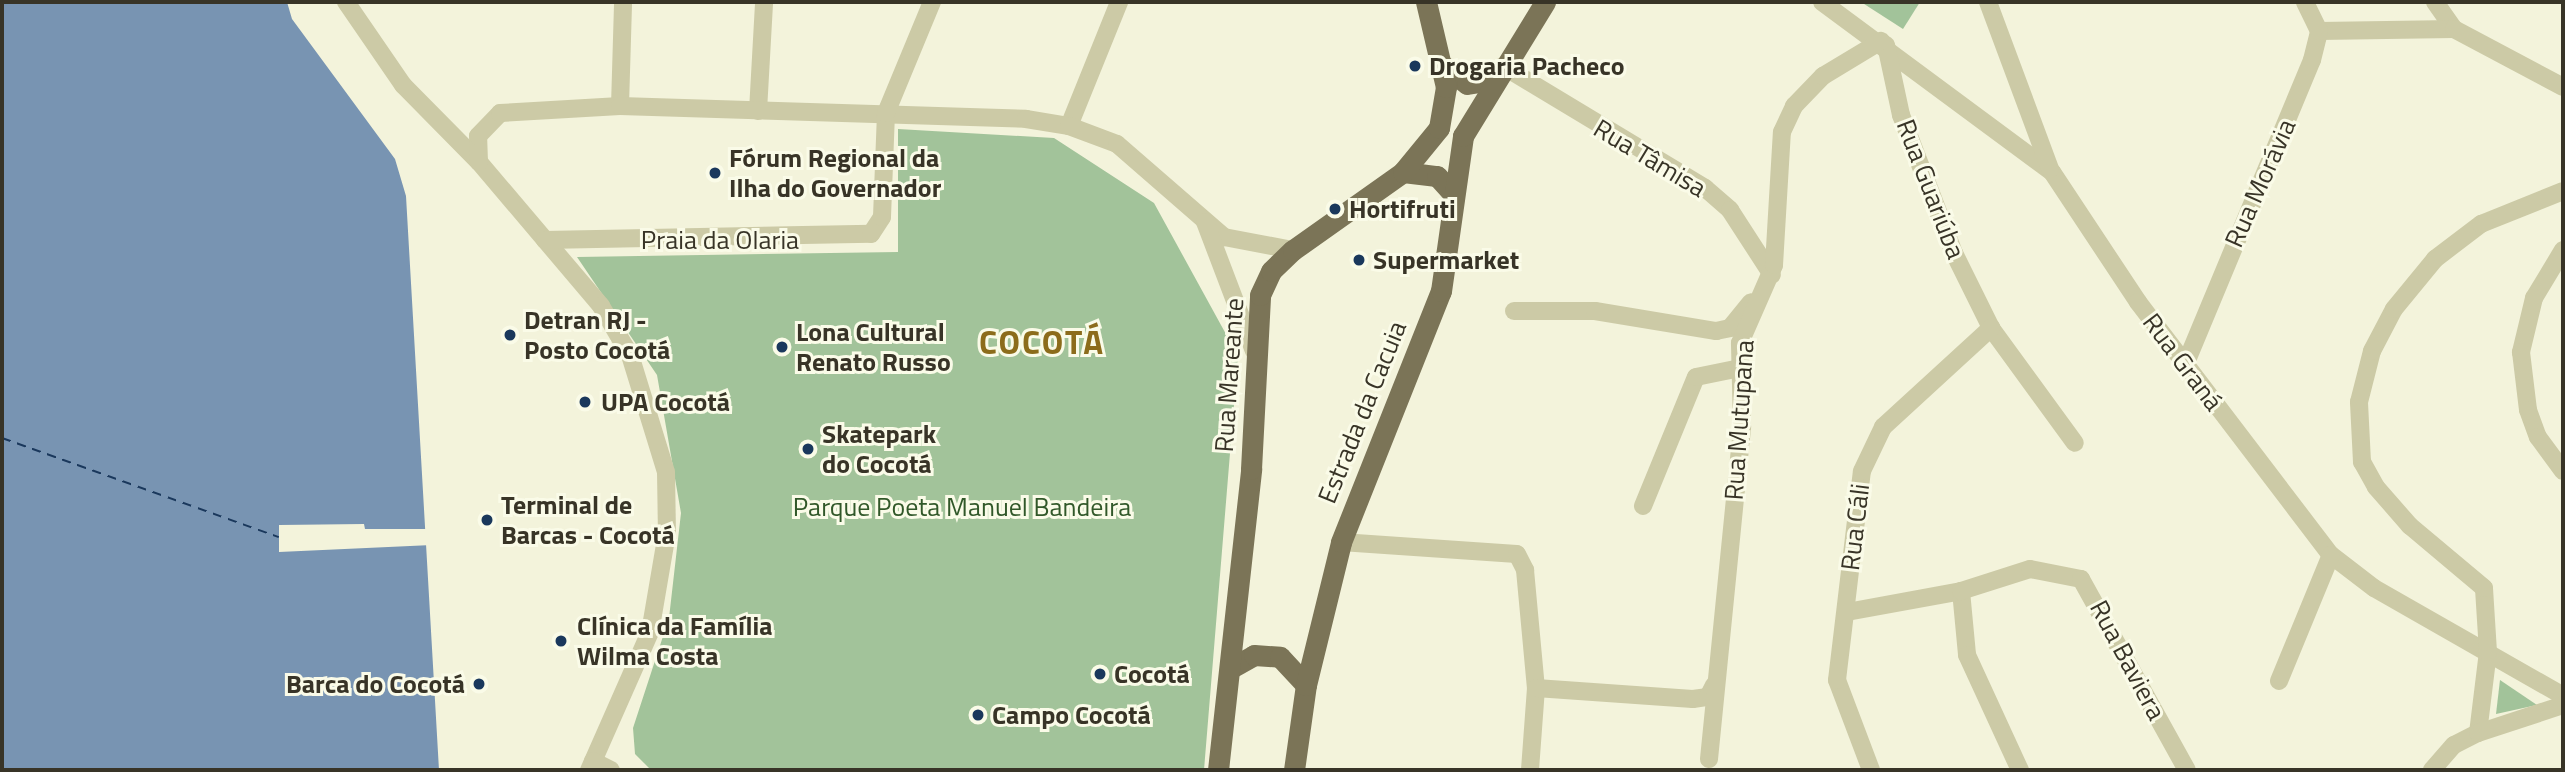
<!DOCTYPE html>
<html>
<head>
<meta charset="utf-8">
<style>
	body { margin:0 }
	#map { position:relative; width:2565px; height:772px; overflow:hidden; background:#f3f3db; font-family:"Titillium Web",sans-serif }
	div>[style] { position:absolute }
	.green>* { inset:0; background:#a2c39a }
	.water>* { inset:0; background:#7894b2 }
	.pier>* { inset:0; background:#f3f3db }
	.ferry>* { height:2px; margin-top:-1px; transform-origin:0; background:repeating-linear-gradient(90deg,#1a385c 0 9px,transparent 0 16px) }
	.minor>* { height:18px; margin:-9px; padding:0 9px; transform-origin:9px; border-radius:9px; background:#cccaa6 }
	.major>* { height:21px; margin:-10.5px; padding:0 10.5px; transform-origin:10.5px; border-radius:10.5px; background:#7b7457 }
	.dots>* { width:19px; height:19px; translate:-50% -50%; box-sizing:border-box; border:4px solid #fafbe8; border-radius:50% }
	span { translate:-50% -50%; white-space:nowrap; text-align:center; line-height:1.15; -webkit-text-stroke:6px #fafbe8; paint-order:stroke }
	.poi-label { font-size:26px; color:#383427; font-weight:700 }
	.left { translate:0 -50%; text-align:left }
	.right { translate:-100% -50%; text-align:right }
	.street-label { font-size:26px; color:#383427 }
	.park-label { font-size:26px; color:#315829 }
	.district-label { font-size:33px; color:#8c6c1b; font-weight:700; letter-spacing:2px }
	.frame { position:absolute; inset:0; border:4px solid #383427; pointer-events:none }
</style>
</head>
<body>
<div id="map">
	<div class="green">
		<div style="clip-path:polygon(1861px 2px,1920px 2px,1903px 29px)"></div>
		<div style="clip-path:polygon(898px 129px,1054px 138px,1154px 203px,1238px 356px,1204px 770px,651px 770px,635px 754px,633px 728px,669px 618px,681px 513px,657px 375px,577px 257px,898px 252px)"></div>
		<div style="clip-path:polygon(2500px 680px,2537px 705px,2496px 714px)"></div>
	</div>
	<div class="water">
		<div style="clip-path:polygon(2px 2px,287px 2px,292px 19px,395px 159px,406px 196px,439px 770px,2px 770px)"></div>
	</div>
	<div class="pier">
		<div style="clip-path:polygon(364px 524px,365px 529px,430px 529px,432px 545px,279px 552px,279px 525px)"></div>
	</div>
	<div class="ferry">
		<div style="left:2px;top:438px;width:294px;rotate:19.7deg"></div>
	</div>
	<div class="minor">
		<div style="left:346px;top:2px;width:101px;rotate:55.5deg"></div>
		<div style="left:403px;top:85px;width:108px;rotate:45.4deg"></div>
		<div style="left:479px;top:162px;width:189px;rotate:49.7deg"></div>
		<div style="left:601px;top:306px;width:57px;rotate:59.4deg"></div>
		<div style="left:630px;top:355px;width:122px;rotate:72.9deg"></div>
		<div style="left:666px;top:472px;width:61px;rotate:89.1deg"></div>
		<div style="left:667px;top:533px;width:100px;rotate:99.7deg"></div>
		<div style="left:650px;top:632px;width:151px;rotate:113.8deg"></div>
		<div style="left:1822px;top:2px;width:286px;rotate:36.5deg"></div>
		<div style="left:2052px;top:172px;width:156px;rotate:56.5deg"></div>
		<div style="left:2138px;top:302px;width:318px;rotate:52.7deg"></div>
		<div style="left:2331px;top:555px;width:54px;rotate:37.5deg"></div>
		<div style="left:2374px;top:588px;width:218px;rotate:29.7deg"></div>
		<div style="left:1988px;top:2px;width:178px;rotate:69.6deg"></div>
		<div style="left:2435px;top:2px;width:33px;rotate:55deg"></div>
		<div style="left:2319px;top:31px;width:135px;rotate:-0.8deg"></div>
		<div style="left:2454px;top:29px;width:123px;rotate:28deg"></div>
		<div style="left:1886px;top:45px;width:72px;rotate:77.9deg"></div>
		<div style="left:1901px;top:115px;width:148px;rotate:69deg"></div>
		<div style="left:1954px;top:253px;width:84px;rotate:63.7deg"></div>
		<div style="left:1991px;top:328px;width:142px;rotate:53.9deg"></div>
		<div style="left:1503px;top:66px;width:236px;rotate:31.1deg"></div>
		<div style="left:1705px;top:188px;width:33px;rotate:41deg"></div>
		<div style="left:1730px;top:210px;width:77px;rotate:57.1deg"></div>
		<div style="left:620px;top:106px;width:104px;rotate:-88.3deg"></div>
		<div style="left:758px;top:111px;width:109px;rotate:-86.8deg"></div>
		<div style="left:1069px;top:126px;width:134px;rotate:-68deg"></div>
		<div style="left:479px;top:162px;width:26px;rotate:-92deg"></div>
		<div style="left:478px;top:136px;width:32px;rotate:-46deg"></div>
		<div style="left:500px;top:113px;width:120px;rotate:-3.3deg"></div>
		<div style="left:620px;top:106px;width:406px;rotate:1.8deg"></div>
		<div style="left:1026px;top:119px;width:44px;rotate:9.2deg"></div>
		<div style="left:1069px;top:126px;width:51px;rotate:20.6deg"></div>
		<div style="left:1117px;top:144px;width:142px;rotate:41deg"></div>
		<div style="left:1224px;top:237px;width:70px;rotate:10.7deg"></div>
		<div style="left:1205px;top:222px;width:138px;rotate:69.2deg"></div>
		<div style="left:545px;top:240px;width:326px;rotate:-1.1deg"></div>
		<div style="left:871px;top:234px;width:20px;rotate:-57deg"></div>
		<div style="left:882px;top:217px;width:104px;rotate:-87.8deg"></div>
		<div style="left:886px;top:113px;width:120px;rotate:-67.5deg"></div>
		<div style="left:2563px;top:250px;width:56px;rotate:121.1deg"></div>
		<div style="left:2534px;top:298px;width:56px;rotate:103.5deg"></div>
		<div style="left:2521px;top:352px;width:58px;rotate:83.1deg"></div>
		<div style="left:2528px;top:410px;width:29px;rotate:70deg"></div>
		<div style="left:2538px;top:437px;width:42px;rotate:53.7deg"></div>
		<div style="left:1514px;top:311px;width:81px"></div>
		<div style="left:1595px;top:311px;width:123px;rotate:9.4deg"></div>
		<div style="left:1716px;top:331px;width:14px;rotate:-12deg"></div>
		<div style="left:1730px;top:328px;width:33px;rotate:-51deg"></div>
		<div style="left:2185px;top:365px;width:330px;rotate:-67.4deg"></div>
		<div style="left:2312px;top:60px;width:30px;rotate:-76deg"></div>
		<div style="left:2319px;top:31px;width:32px;rotate:-116deg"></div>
		<div style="left:1643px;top:506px;width:139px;rotate:-67.7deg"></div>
		<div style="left:1696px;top:377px;width:45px;rotate:-11.6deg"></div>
		<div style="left:1341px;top:542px;width:176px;rotate:3.9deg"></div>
		<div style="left:1517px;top:554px;width:18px;rotate:63deg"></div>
		<div style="left:1525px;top:570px;width:119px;rotate:84.7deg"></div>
		<div style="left:1536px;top:688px;width:82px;rotate:94.2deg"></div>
		<div style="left:1961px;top:591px;width:64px;rotate:84.6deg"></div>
		<div style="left:1967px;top:655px;width:127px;rotate:65.3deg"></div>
		<div style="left:1847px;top:612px;width:116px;rotate:-10.4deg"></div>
		<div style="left:1961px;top:591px;width:72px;rotate:-17.7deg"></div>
		<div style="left:2030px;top:569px;width:52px;rotate:11.1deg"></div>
		<div style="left:2081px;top:579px;width:218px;rotate:61deg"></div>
		<div style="left:2279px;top:681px;width:136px;rotate:-67.6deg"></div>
		<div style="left:1536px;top:688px;width:157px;rotate:4deg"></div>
		<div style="left:1693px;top:699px;width:15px;rotate:-8deg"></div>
		<div style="left:1708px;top:697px;width:13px;rotate:-63deg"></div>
		<div style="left:2478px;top:733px;width:82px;rotate:-83deg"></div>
		<div style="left:2488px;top:652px;width:64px;rotate:-93.6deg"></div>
		<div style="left:2484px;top:588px;width:97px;rotate:-140deg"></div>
		<div style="left:2410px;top:526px;width:52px;rotate:-131.1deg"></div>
		<div style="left:2376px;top:487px;width:29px;rotate:-119deg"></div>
		<div style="left:2362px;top:462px;width:60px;rotate:-92.9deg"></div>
		<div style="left:2359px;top:402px;width:53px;rotate:-75.7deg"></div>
		<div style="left:2372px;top:351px;width:47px;rotate:-62.4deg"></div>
		<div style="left:2394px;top:309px;width:65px;rotate:-50.6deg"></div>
		<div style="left:2435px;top:259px;width:58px;rotate:-37.3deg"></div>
		<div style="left:2481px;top:224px;width:88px;rotate:-21.9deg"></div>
		<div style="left:1709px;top:759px;width:334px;rotate:-84.3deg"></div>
		<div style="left:1742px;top:427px;width:84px;rotate:-91.4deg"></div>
		<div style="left:1740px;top:343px;width:85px;rotate:-66.4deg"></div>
		<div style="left:1774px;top:265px;width:133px;rotate:-86.6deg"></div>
		<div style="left:1782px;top:132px;width:29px;rotate:-65deg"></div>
		<div style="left:1794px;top:106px;width:42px;rotate:-46deg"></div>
		<div style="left:1823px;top:76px;width:68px;rotate:-31.1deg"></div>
		<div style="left:593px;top:761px;width:20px;rotate:27deg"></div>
		<div style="left:1871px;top:770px;width:96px;rotate:-110.7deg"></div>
		<div style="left:1837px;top:680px;width:210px;rotate:-83.2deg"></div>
		<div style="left:1862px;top:471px;width:49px;rotate:-64.5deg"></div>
		<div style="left:1883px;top:427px;width:147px;rotate:-42.5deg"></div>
		<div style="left:2432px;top:770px;width:33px;rotate:-49deg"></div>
		<div style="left:2454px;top:745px;width:27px;rotate:-27deg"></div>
		<div style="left:2478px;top:733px;width:89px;rotate:-18.2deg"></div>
	</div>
	<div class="major">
		<div style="left:1442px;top:65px;width:31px;rotate:37deg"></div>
		<div style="left:1467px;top:84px;width:26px;rotate:-9deg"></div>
		<div style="left:1403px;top:172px;width:34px;rotate:7deg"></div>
		<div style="left:1437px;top:176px;width:24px;rotate:48deg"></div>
		<div style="left:1231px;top:668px;width:26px;rotate:-29deg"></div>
		<div style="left:1254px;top:655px;width:26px;rotate:4deg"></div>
		<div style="left:1280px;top:657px;width:38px;rotate:47deg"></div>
		<div style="left:1218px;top:770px;width:303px;rotate:-83.7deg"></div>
		<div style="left:1251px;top:469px;width:174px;rotate:-87deg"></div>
		<div style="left:1260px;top:295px;width:26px;rotate:-65deg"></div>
		<div style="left:1271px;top:271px;width:30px;rotate:-44deg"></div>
		<div style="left:1293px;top:250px;width:135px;rotate:-35.3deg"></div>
		<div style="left:1403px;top:172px;width:57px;rotate:-50.7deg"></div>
		<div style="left:1439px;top:128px;width:42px;rotate:-80.3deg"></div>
		<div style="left:1446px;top:87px;width:87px;rotate:-103.2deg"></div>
		<div style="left:1294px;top:770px;width:86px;rotate:-82deg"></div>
		<div style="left:1306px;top:685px;width:147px;rotate:-76.2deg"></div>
		<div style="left:1341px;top:542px;width:270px;rotate:-68.3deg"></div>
		<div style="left:1441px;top:291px;width:157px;rotate:-81.9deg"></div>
		<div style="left:1463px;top:136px;width:157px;rotate:-58.5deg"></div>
	</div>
	<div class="dots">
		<div style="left:1415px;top:66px;background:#1a385c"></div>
		<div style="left:715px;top:173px;background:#1a385c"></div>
		<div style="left:1335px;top:209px;background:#1a385c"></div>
		<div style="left:1359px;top:260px;background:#1a385c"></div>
		<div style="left:510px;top:335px;background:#1a385c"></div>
		<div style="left:782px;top:347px;background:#1a385c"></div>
		<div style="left:585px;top:402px;background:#1a385c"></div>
		<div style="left:808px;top:449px;background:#1a385c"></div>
		<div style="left:487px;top:520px;background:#1a385c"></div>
		<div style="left:561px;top:641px;background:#1a385c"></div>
		<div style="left:1100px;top:674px;background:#1a385c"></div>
		<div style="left:479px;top:684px;background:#1a385c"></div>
		<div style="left:978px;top:715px;background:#1a385c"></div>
	</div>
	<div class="poi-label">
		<span class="left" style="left:1429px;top:66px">Drogaria Pacheco</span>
		<span class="left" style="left:729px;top:173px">Fórum Regional da<br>Ilha do Governador</span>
		<span class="left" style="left:1349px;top:209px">Hortifruti</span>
		<span class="left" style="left:1373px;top:260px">Supermarket</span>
		<span class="left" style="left:524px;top:335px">Detran RJ -<br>Posto Cocotá</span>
		<span class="left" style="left:796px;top:347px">Lona Cultural<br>Renato Russo</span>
		<span class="left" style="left:601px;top:402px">UPA Cocotá</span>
		<span class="left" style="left:822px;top:449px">Skatepark<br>do Cocotá</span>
		<span class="left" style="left:501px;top:520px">Terminal de<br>Barcas - Cocotá</span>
		<span class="left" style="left:577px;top:641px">Clínica da Família<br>Wilma Costa</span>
		<span class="left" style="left:1114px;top:674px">Cocotá</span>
		<span class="right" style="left:465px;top:684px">Barca do Cocotá</span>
		<span class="left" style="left:992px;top:715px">Campo Cocotá</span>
	</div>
	<div class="street-label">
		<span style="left:1650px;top:158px;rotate:31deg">Rua Tâmisa</span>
		<span style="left:2260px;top:183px;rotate:-66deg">Rua Morávia</span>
		<span style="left:1931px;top:189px;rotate:69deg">Rua Guariúba</span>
		<span style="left:720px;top:240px">Praia da Olaria</span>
		<span style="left:2183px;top:362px;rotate:53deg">Rua Graná</span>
		<span style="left:1229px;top:375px;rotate:-86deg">Rua Mareante</span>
		<span style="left:1362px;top:412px;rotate:-68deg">Estrada da Cacuia</span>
		<span style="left:1739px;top:420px;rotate:-86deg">Rua Mutupana</span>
		<span style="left:1855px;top:527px;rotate:-83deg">Rua Cáli</span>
		<span style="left:2128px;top:660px;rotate:62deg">Rua Baviera</span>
	</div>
	<div class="park-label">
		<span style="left:962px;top:507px">Parque Poeta Manuel Bandeira</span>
	</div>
	<div class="district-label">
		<span style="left:1042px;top:343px">COCOTÁ</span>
	</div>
	<div class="frame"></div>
</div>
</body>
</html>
